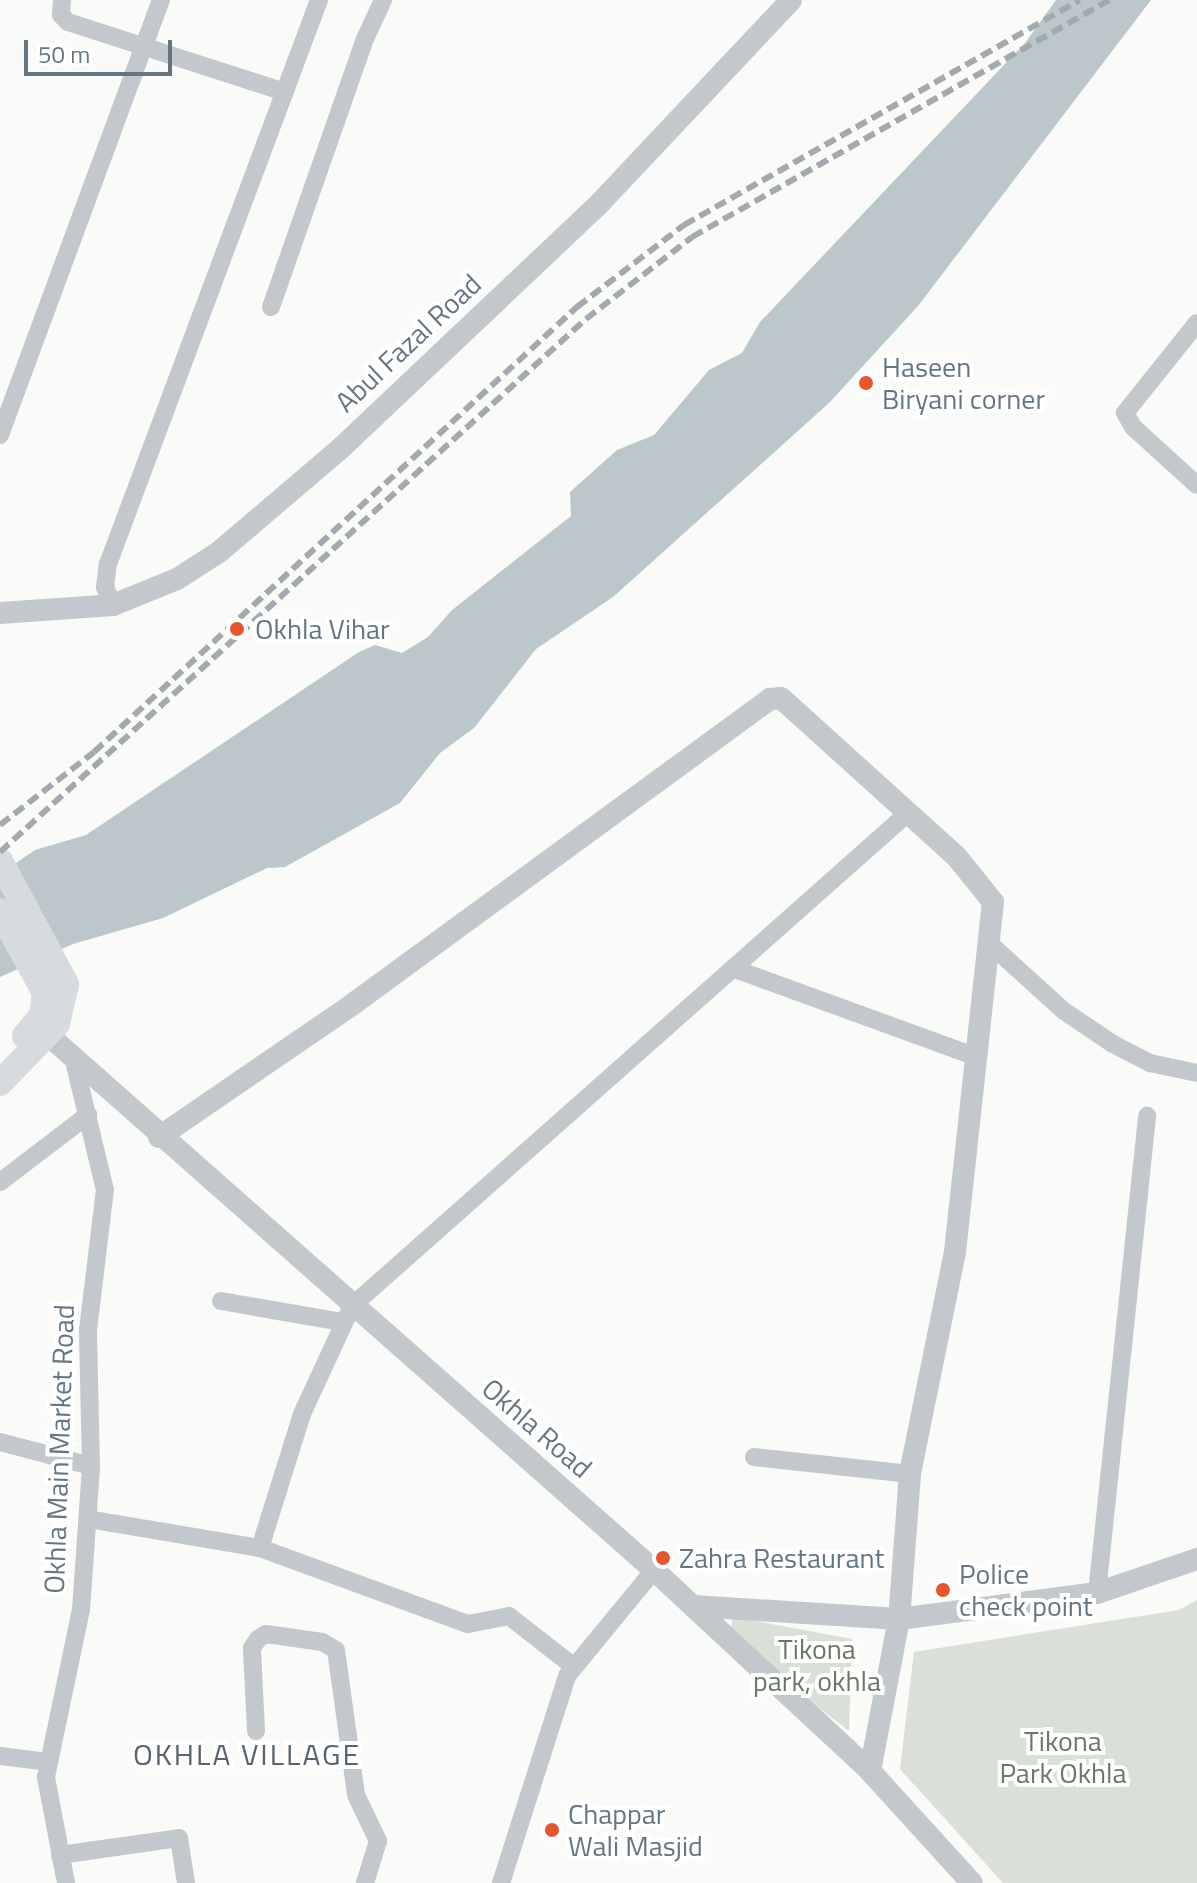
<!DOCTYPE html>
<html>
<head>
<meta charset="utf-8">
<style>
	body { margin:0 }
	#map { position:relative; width:1197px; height:1883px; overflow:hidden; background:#fafaf8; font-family:"Titillium Web",sans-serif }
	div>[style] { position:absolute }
	.green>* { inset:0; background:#dadfd7 }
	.water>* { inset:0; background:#bbc7cb }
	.minor>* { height:18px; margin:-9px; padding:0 9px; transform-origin:9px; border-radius:9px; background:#c3c8cc }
	.tertiary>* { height:22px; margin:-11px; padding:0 11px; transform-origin:11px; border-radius:11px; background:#c3c8cc }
	.secondary>* { height:26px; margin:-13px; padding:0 13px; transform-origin:13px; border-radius:13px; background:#d6dbdf }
	.rail>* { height:6px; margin-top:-3px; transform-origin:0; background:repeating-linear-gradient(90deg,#a2aab0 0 12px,transparent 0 18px) }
	.dots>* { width:22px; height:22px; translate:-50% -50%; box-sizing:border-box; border:4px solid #fff; border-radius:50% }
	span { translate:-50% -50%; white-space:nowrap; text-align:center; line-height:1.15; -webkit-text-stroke:8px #fff; paint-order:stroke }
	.street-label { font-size:28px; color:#657683 }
	.poi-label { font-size:28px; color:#657683 }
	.left { translate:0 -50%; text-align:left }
	.park-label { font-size:28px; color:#687a64 }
	.neighbourhood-label { font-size:30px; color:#57646e; letter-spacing:2px }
	.scale { position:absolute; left:24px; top:40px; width:148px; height:36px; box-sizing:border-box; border:4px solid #657683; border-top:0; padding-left:10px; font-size:24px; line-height:28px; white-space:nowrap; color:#657683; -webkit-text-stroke:6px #fff; paint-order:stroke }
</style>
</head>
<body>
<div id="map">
	<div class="green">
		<div style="clip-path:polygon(1197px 1600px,1197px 1883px,1003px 1883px,900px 1769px,914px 1652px,1179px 1610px)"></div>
		<div style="clip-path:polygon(733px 1617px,852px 1639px,849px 1731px,729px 1637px)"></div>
	</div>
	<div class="water">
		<div style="clip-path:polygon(1056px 0,1151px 0,918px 306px,829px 403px,613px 597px,536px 649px,474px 728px,440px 753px,400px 803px,285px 867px,267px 868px,163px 918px,73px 944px,0 977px,0 874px,35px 850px,86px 835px,359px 652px,375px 645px,402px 653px,428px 637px,452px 610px,571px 516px,570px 492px,617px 450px,654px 435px,709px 370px,742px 353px,760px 322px,1025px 43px)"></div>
	</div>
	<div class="minor">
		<div style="left:62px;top:0;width:15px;rotate:94deg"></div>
		<div style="left:61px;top:15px;width:10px;rotate:45deg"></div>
		<div style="left:68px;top:22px;width:228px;rotate:17.9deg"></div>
		<div style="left:271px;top:307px;width:284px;rotate:-70.7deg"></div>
		<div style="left:365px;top:39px;width:43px;rotate:-65.2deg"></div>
		<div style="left:1197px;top:323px;width:115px;rotate:128.7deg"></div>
		<div style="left:1125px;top:413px;width:16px;rotate:60deg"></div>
		<div style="left:1133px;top:427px;width:86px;rotate:42.2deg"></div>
		<div style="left:0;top:435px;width:464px;rotate:-69.7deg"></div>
		<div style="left:113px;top:605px;width:20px;rotate:-114deg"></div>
		<div style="left:105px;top:587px;width:23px;rotate:-83deg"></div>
		<div style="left:108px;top:564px;width:602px;rotate:-69.49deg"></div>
		<div style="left:990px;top:944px;width:100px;rotate:42.2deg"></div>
		<div style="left:1064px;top:1011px;width:59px;rotate:34deg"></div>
		<div style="left:1113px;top:1044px;width:42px;rotate:27.2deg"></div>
		<div style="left:1150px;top:1063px;width:48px;rotate:12deg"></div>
		<div style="left:735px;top:969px;width:258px;rotate:20deg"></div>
		<div style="left:0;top:1182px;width:111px;rotate:-37.3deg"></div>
		<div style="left:221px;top:1301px;width:122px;rotate:9.9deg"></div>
		<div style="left:0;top:1442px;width:94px;rotate:14.8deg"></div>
		<div style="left:754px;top:1457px;width:157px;rotate:6.2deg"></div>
		<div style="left:88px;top:1519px;width:174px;rotate:9.6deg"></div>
		<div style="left:260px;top:1548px;width:221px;rotate:20.1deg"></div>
		<div style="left:468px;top:1624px;width:42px;rotate:-11deg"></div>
		<div style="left:509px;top:1616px;width:81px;rotate:38deg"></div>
		<div style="left:260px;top:1548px;width:140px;rotate:-72.6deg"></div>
		<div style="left:302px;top:1414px;width:119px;rotate:-65.2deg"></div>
		<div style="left:352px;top:1306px;width:743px;rotate:-41.56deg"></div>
		<div style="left:1097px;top:1593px;width:480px;rotate:-84deg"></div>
		<div style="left:256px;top:1731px;width:83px;rotate:-92.8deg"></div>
		<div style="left:252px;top:1648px;width:11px;rotate:-56deg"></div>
		<div style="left:258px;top:1639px;width:9px;rotate:-32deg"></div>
		<div style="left:266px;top:1634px;width:57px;rotate:8.1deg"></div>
		<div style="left:322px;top:1642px;width:16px;rotate:30deg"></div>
		<div style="left:336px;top:1650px;width:146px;rotate:82.1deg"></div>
		<div style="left:356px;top:1795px;width:51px;rotate:64.4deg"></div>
		<div style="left:378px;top:1841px;width:44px;rotate:107.2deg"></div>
		<div style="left:0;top:1756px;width:48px;rotate:7.1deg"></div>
		<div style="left:60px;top:1855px;width:120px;rotate:-8.1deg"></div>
		<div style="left:179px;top:1838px;width:46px;rotate:81.2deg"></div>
		<div style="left:66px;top:1883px;width:108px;rotate:-100.7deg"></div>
		<div style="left:46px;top:1777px;width:171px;rotate:-78.2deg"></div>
		<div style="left:81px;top:1610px;width:144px;rotate:-86deg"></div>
		<div style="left:91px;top:1466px;width:136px;rotate:-91.3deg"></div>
		<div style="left:88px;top:1330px;width:141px;rotate:-83.1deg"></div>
		<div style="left:105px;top:1190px;width:129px;rotate:-103.5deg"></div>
		<div style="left:501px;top:1883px;width:217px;rotate:-72.3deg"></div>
		<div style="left:567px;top:1676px;width:137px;rotate:-50.6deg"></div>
	</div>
	<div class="tertiary">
		<div style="left:0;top:613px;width:113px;rotate:-4deg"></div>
		<div style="left:113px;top:605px;width:69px;rotate:-22.1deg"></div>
		<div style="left:177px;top:579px;width:50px;rotate:-32.7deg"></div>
		<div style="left:219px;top:552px;width:159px;rotate:-40.4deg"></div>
		<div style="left:340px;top:449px;width:357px;rotate:-43.4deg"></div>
		<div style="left:599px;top:204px;width:280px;rotate:-46.7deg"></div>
		<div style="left:47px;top:1034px;width:810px;rotate:41.45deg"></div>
		<div style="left:654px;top:1570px;width:295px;rotate:42.9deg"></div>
		<div style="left:870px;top:1771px;width:151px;rotate:47.7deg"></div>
		<div style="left:159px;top:1137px;width:235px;rotate:-34.4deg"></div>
		<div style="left:353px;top:1004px;width:517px;rotate:-36.18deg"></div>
		<div style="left:770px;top:699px;width:11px;rotate:-5deg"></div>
		<div style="left:781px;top:698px;width:236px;rotate:42.1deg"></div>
		<div style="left:956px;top:856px;width:59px;rotate:51.2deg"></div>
		<div style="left:993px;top:902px;width:352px;rotate:96.2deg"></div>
		<div style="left:955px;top:1252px;width:227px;rotate:101.5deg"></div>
		<div style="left:910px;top:1474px;width:145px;rotate:94.3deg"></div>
		<div style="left:899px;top:1619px;width:155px;rotate:100.8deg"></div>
		<div style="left:693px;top:1606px;width:206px;rotate:3.6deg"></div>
		<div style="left:899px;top:1619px;width:200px;rotate:-7.5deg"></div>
		<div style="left:1097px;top:1593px;width:106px;rotate:-18.8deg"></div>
	</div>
	<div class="secondary">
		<div style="left:0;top:861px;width:140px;rotate:61.8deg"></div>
		<div style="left:66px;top:984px;width:41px;rotate:102.7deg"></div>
		<div style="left:57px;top:1024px;width:82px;rotate:134deg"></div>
		<div style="left:0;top:911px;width:94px;rotate:61.2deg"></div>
		<div style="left:45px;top:993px;width:22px;rotate:98deg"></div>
		<div style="left:42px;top:1015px;width:27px;rotate:129deg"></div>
	</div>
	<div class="rail">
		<div style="left:0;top:825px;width:119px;rotate:-37.8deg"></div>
		<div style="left:94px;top:752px;width:657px;rotate:-42.66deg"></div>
		<div style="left:577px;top:307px;width:135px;rotate:-37.5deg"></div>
		<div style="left:684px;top:225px;width:455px;rotate:-29.6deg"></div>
		<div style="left:0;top:852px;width:792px;rotate:-42.29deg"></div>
		<div style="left:586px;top:319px;width:134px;rotate:-37.7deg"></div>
		<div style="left:692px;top:237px;width:480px;rotate:-29.6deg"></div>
	</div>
	<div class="dots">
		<div style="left:866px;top:383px;background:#e4572e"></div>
		<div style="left:237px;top:629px;background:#e4572e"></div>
		<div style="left:663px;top:1558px;background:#e4572e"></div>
		<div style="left:943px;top:1590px;background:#e4572e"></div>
		<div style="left:552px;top:1830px;background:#e4572e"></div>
	</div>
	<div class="street-label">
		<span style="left:408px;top:343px;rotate:-43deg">Abul Fazal Road</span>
		<span style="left:537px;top:1428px;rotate:41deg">Okhla Road</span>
		<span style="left:59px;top:1449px;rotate:-88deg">Okhla Main Market Road</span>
	</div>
	<div class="poi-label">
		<span class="left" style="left:882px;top:383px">Haseen<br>Biryani corner</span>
		<span class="left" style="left:255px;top:629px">Okhla Vihar</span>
		<span class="left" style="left:679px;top:1558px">Zahra Restaurant</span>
		<span class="left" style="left:959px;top:1590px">Police<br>check point</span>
		<span class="left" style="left:568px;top:1830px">Chappar<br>Wali Masjid</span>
	</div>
	<div class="park-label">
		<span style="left:817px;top:1665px">Tikona<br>park, okhla</span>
		<span style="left:1063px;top:1757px">Tikona<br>Park Okhla</span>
	</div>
	<div class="neighbourhood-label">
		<span style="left:247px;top:1754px">OKHLA VILLAGE</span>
	</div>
	<div class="scale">50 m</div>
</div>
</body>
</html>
